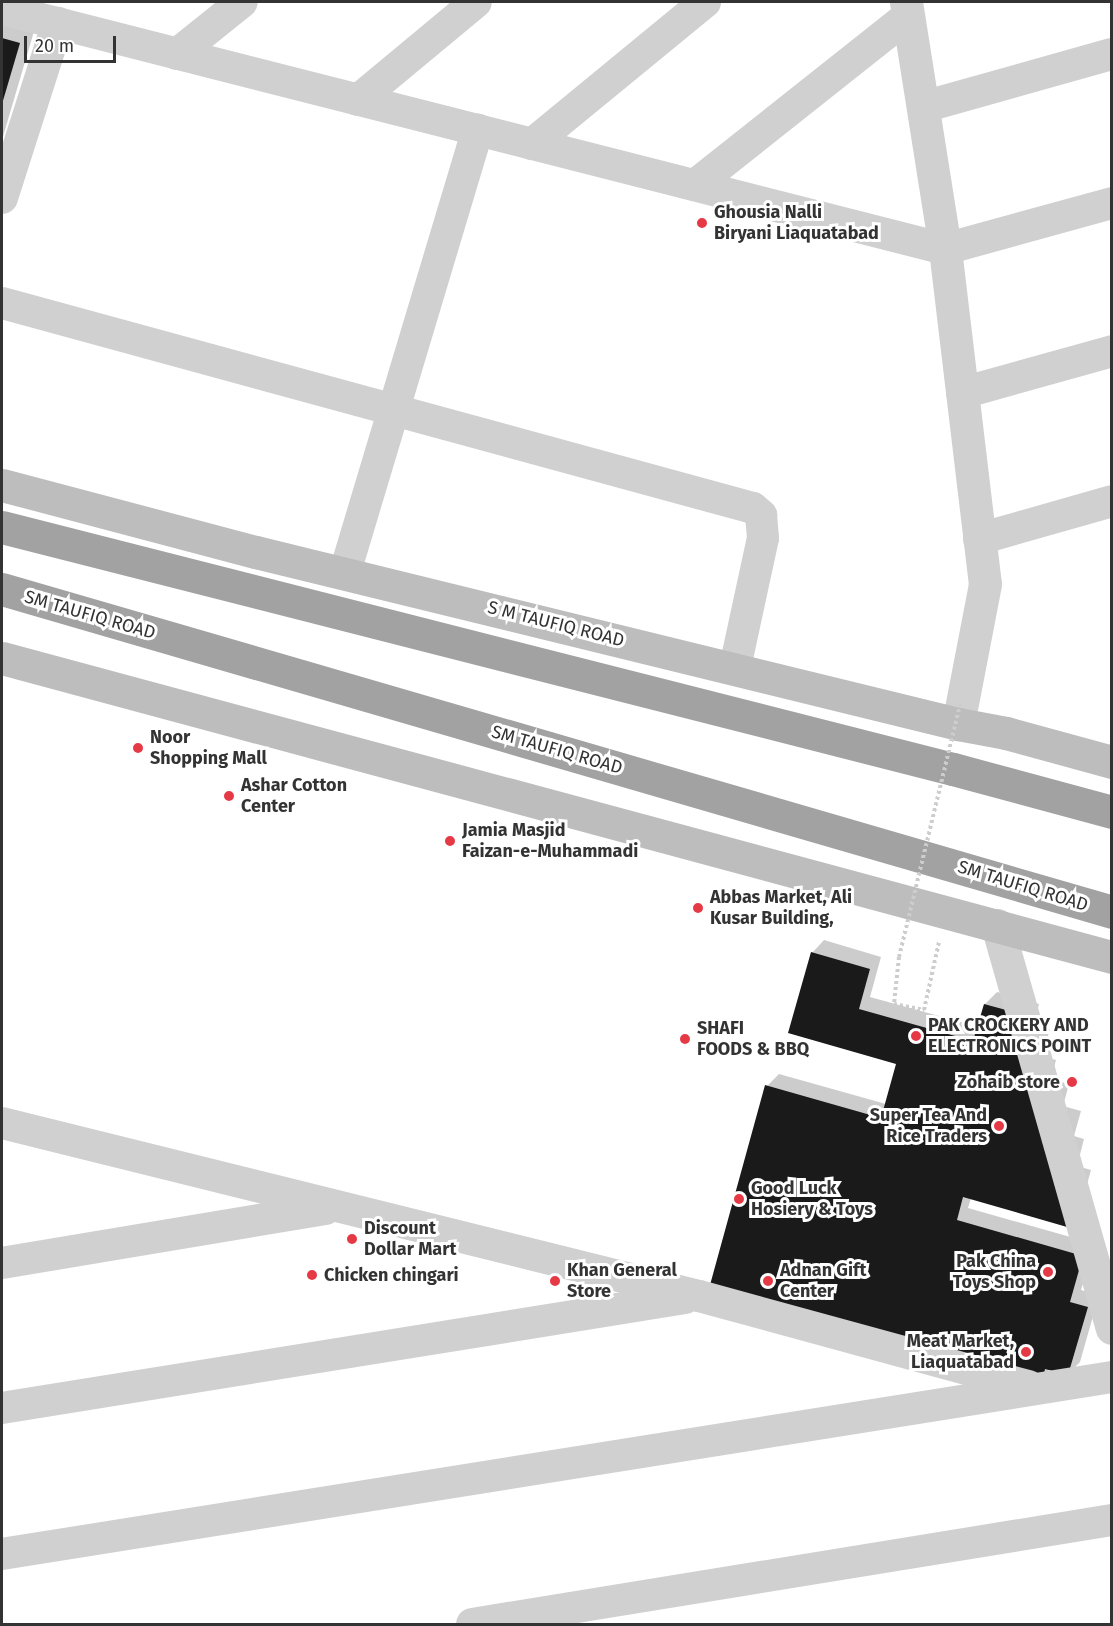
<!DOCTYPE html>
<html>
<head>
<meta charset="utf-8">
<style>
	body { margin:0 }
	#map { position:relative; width:1113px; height:1626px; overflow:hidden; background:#fff; font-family:"Fira Sans",sans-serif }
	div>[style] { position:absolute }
	.shadow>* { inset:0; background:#0003 }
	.building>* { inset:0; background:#1a1a1a }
	.path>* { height:4px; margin-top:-2px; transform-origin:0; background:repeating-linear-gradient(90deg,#cdcdcd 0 3px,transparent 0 6px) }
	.minor>* { height:32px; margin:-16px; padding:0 16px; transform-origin:16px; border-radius:16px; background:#d0d0d0 }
	.tertiary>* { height:33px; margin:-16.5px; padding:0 16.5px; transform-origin:16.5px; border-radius:16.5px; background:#d0d0d0 }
	.secondary>* { height:33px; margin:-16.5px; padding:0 16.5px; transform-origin:16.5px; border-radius:16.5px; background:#bdbdbd }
	.trunk>* { height:33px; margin:-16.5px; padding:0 16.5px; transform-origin:16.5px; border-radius:16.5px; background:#a2a2a2 }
	.path-bridge>* { height:4px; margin-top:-2px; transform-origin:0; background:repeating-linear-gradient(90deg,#cdcdcd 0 3px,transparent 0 6px) }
	.dots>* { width:16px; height:16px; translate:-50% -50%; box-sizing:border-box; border:3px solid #fff; border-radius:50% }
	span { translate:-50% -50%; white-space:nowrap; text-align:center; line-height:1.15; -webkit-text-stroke:6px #fff; paint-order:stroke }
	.poi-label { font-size:18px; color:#333; font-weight:700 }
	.left { translate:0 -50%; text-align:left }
	.right { translate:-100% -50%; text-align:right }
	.street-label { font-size:18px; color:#333 }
	.frame { position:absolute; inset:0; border:3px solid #333; pointer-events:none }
	.scale { position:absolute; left:24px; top:36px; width:92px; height:27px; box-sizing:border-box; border:3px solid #333; border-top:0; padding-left:8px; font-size:18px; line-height:21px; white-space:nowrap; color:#333; -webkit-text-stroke:4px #fff; paint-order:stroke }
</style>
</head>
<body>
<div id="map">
	<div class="shadow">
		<div style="clip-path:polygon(2px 18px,35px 28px,2px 140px)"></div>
		<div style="clip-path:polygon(824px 940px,881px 957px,870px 997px,979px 1027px,985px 1004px,997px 992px,1039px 1004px,1034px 1024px,1050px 1029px,1042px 1056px,1056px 1060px,1051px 1079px,1069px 1084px,1063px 1106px,1081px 1111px,1074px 1136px,1084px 1139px,1077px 1166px,1091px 1170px,1079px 1213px,971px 1198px,968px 1208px,1095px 1244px,1081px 1290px,1099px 1295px,1080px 1362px,1068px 1374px,1050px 1369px,1043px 1376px,767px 1086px,779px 1074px,886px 1104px,897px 1063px,812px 953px)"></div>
	</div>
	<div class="building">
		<div style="clip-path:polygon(2px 38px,20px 43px,2px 104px)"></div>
		<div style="clip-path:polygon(811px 952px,870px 969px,859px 1009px,973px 1041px,984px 1004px,1028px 1016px,1067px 1227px,963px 1197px,957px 1220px,1083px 1256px,1070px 1302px,1088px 1307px,1068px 1375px,1045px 1369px,1043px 1378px,710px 1285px,765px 1085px,881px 1118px,896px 1064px,788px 1033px)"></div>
	</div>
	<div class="path">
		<div style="left:899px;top:957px;width:47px;rotate:96.1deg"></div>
		<div style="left:894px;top:1004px;width:31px;rotate:11deg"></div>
		<div style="left:924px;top:1010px;width:70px;rotate:-77.6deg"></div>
	</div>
	<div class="minor">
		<div style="left:2px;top:9px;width:973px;rotate:14.28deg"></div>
		<div style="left:945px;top:249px;width:173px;rotate:-15.4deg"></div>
		<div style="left:177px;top:54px;width:83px;rotate:-38.7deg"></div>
		<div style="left:358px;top:100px;width:153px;rotate:-39.7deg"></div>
		<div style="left:923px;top:107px;width:196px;rotate:-15.7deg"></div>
		<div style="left:532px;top:144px;width:224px;rotate:-39.4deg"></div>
		<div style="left:695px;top:185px;width:272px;rotate:-38.4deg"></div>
		<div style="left:2px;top:198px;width:184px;rotate:-72.3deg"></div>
		<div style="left:2px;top:303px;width:778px;rotate:15.27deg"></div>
		<div style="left:753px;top:508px;width:11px;rotate:41deg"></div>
		<div style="left:761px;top:515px;width:23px;rotate:85deg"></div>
		<div style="left:763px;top:538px;width:133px;rotate:102.2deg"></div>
		<div style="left:962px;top:393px;width:156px;rotate:-15.6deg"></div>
		<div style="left:979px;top:539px;width:138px;rotate:-15.9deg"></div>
		<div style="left:345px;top:572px;width:462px;rotate:-73.3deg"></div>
		<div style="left:2px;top:1123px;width:718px;rotate:13.94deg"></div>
		<div style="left:699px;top:1296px;width:342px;rotate:15.3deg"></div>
		<div style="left:2px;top:1263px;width:328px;rotate:-9.5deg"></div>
		<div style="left:2px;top:1408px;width:692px;rotate:-9.15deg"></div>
		<div style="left:2px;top:1554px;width:1124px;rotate:-9.06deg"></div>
		<div style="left:472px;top:1624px;width:648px;rotate:-9.23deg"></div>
	</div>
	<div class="tertiary">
		<div style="left:906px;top:2px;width:250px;rotate:81deg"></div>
		<div style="left:945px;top:249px;width:337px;rotate:83.2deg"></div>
		<div style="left:985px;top:584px;width:143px;rotate:100.9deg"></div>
		<div style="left:997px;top:925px;width:419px;rotate:74.1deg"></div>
	</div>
	<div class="secondary">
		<div style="left:2px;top:485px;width:263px;rotate:14.8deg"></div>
		<div style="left:256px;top:552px;width:723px;rotate:13.77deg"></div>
		<div style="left:958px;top:724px;width:49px;rotate:10.6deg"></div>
		<div style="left:1006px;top:733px;width:110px;rotate:15.3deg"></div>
		<div style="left:2px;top:658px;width:1150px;rotate:15.08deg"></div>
	</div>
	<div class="trunk">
		<div style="left:2px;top:527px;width:981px;rotate:14.28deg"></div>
		<div style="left:953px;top:769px;width:165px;rotate:15.1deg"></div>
		<div style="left:2px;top:589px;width:1156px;rotate:16.22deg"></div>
	</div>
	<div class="path-bridge">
		<div style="left:899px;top:957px;width:264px;rotate:-76.4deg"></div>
	</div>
	<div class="dots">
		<div style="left:702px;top:223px;background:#e63946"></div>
		<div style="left:138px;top:748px;background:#e63946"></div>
		<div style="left:229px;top:796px;background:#e63946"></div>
		<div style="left:450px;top:841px;background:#e63946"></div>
		<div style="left:698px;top:908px;background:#e63946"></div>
		<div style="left:916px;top:1036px;background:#e63946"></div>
		<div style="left:685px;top:1039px;background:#e63946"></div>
		<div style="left:1072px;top:1082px;background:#e63946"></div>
		<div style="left:999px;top:1126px;background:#e63946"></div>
		<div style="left:739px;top:1199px;background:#e63946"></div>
		<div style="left:352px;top:1239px;background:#e63946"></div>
		<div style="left:1048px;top:1272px;background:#e63946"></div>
		<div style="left:312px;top:1275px;background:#e63946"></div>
		<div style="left:555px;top:1281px;background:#e63946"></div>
		<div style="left:768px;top:1281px;background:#e63946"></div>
		<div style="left:1026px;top:1352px;background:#e63946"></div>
	</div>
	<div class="poi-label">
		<span class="left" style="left:714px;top:223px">Ghousia Nalli<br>Biryani Liaquatabad</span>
		<span class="left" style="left:150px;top:748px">Noor<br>Shopping Mall</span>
		<span class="left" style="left:241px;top:796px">Ashar Cotton<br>Center</span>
		<span class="left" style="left:462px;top:841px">Jamia Masjid<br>Faizan-e-Muhammadi</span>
		<span class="left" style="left:710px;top:908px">Abbas Market, Ali<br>Kusar Building,</span>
		<span class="left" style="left:928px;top:1036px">PAK CROCKERY AND<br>ELECTRONICS POINT</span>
		<span class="left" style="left:697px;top:1039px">SHAFI<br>FOODS &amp; BBQ</span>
		<span class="right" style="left:1060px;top:1082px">Zohaib store</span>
		<span class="right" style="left:987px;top:1126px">Super Tea And<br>Rice Traders</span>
		<span class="left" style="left:751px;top:1199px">Good Luck<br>Hosiery &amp; Toys</span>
		<span class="left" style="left:364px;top:1239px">Discount<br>Dollar Mart</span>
		<span class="right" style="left:1036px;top:1272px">Pak China<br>Toys Shop</span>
		<span class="left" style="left:567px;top:1281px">Khan General<br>Store</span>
		<span class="left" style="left:780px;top:1281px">Adnan Gift<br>Center</span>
		<span class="left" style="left:324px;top:1275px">Chicken chingari</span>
		<span class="right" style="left:1014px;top:1352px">Meat Market,<br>Liaquatabad</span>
	</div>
	<div class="street-label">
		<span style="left:90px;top:615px;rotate:16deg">SM TAUFIQ ROAD</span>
		<span style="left:556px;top:624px;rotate:14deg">S M TAUFIQ ROAD</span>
		<span style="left:557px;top:750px;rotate:16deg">SM TAUFIQ ROAD</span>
		<span style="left:1023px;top:886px;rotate:17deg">SM TAUFIQ ROAD</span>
	</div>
	<div class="frame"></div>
	<div class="scale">20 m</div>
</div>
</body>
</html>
